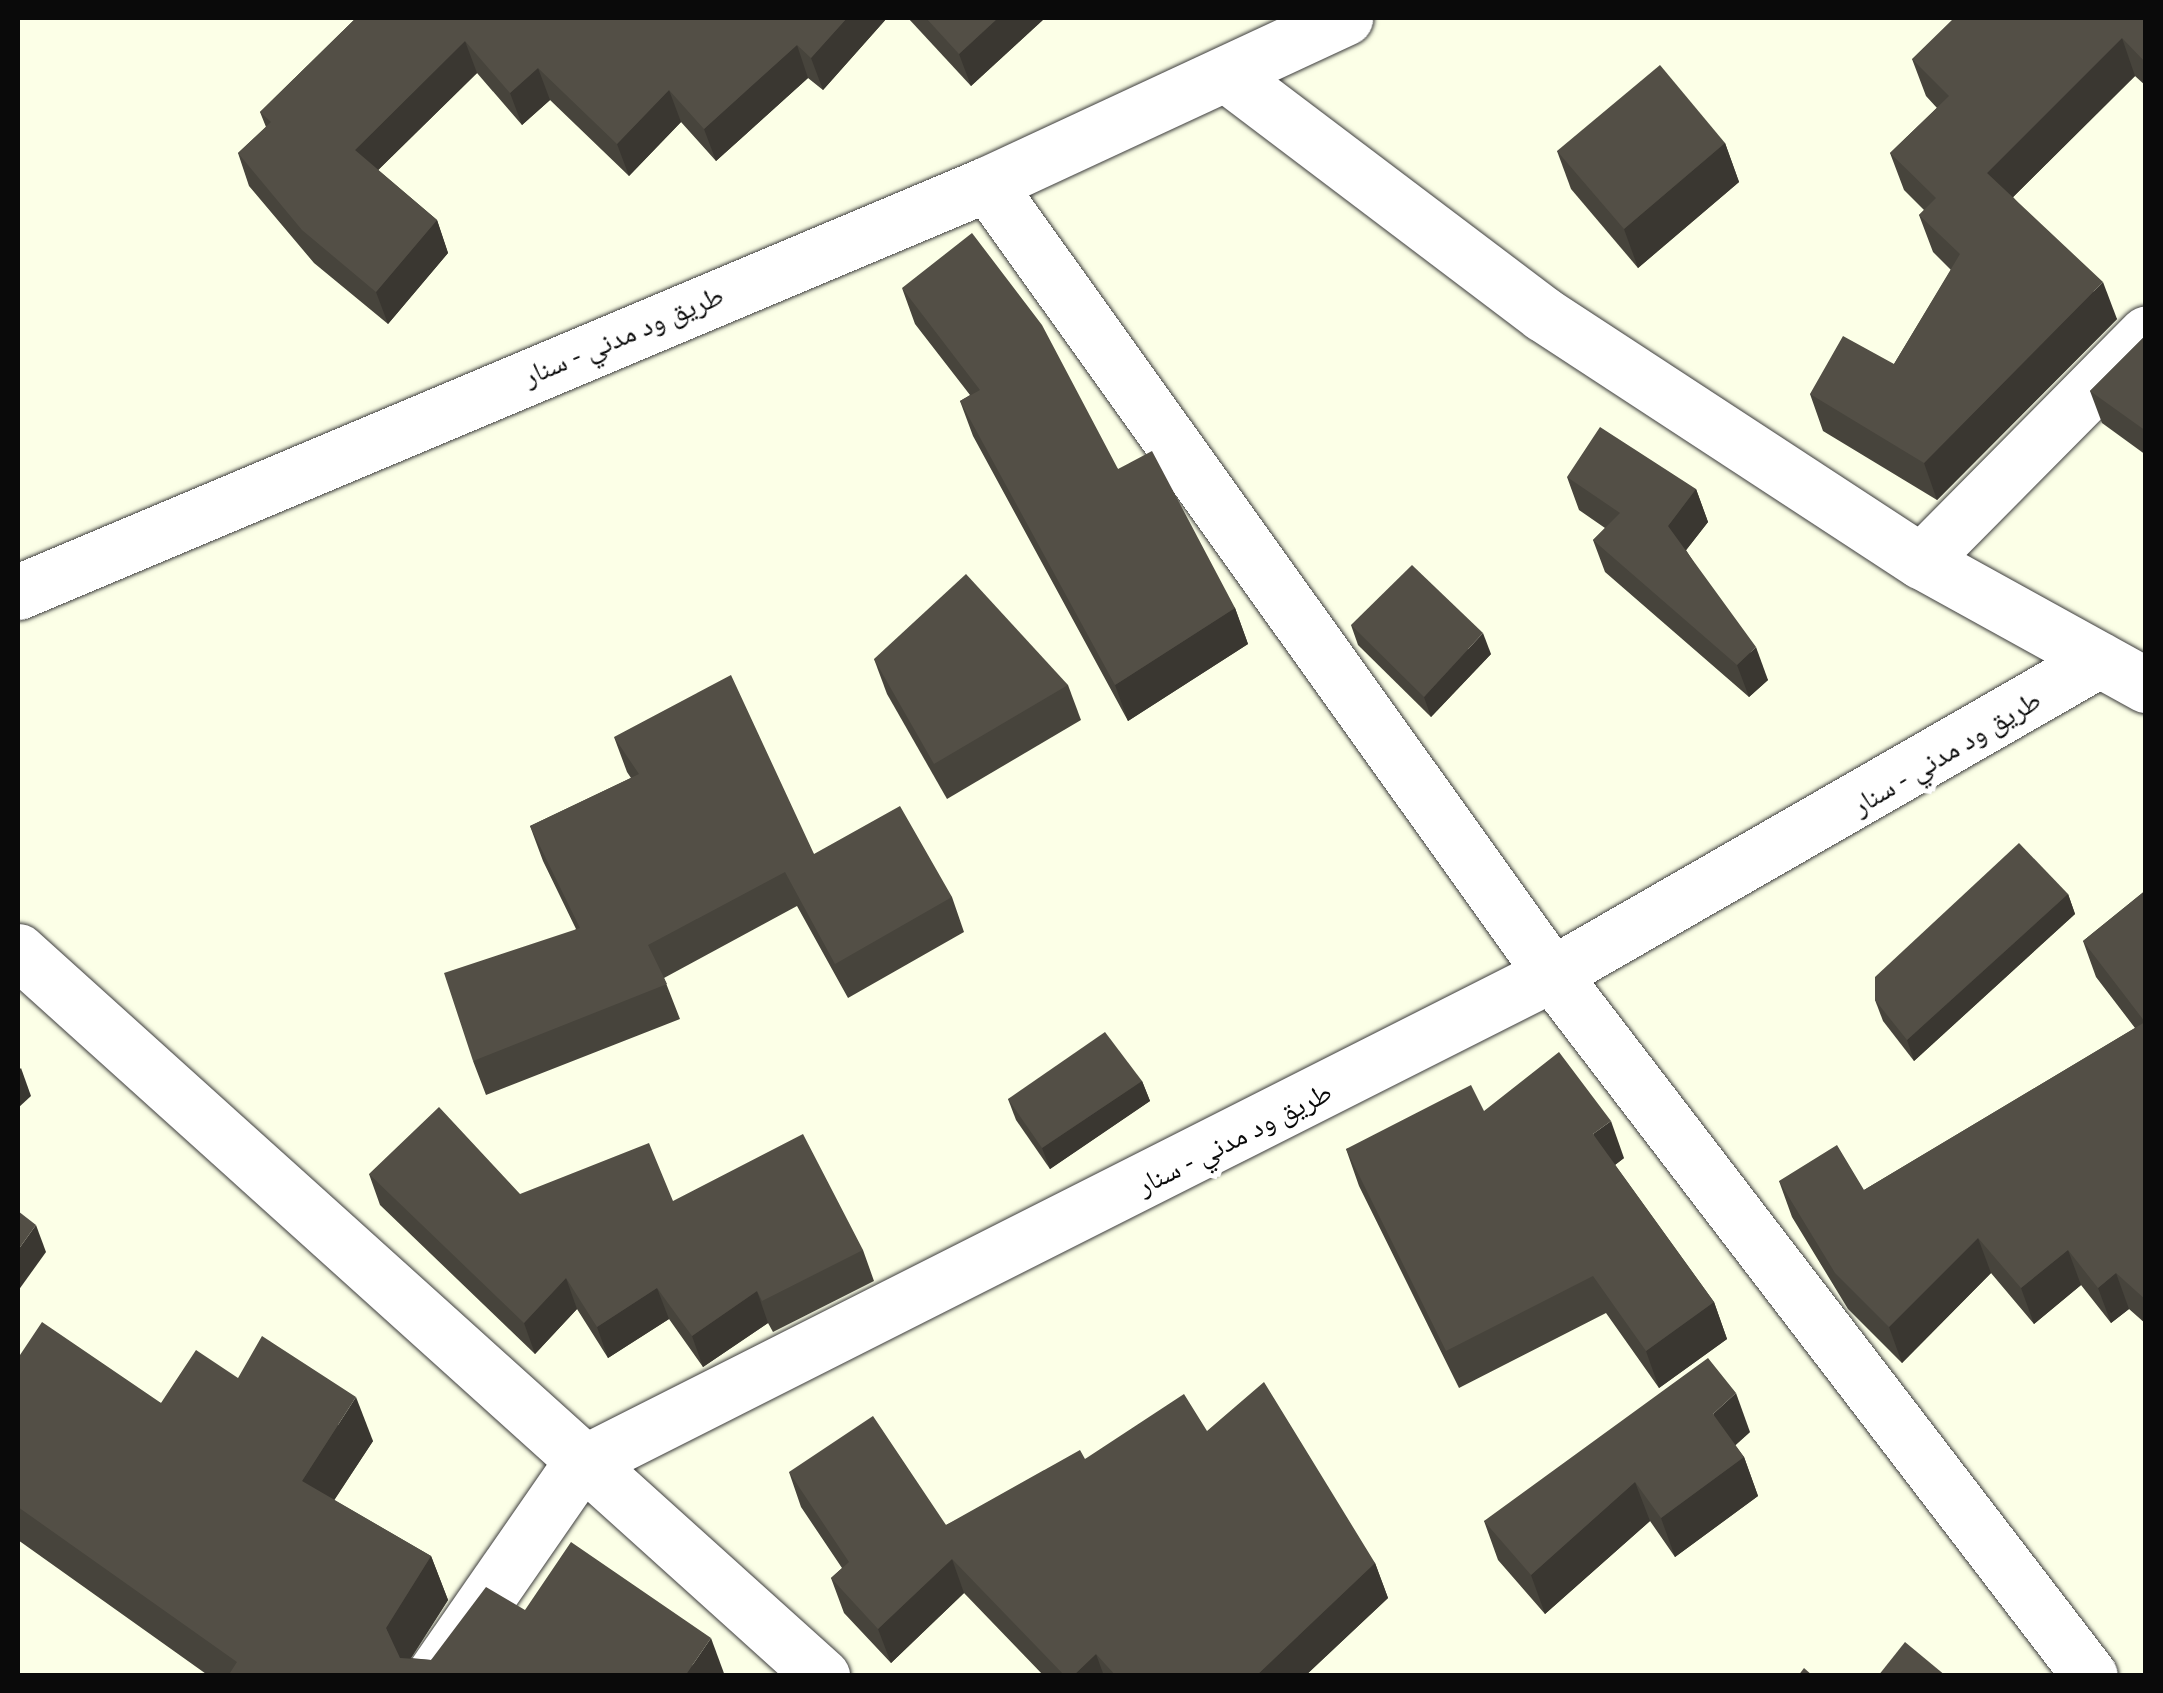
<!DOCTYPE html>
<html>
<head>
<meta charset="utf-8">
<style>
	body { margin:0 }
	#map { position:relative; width:2163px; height:1693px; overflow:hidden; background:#fcffe7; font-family:"Source Serif 4","Noto Naskh Arabic",serif }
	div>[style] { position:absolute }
	.roads { filter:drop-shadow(0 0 2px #3d3d3d) drop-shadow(0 0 2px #3d3d3d) }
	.street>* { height:55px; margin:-27.5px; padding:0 27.5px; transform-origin:27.5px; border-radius:27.5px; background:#fff }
	.wall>* { inset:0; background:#47443c }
	.shaded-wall>* { inset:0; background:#3a3731 }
	.building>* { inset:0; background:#534f46 }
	span { translate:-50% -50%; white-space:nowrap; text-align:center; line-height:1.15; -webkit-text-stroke:10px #fff; paint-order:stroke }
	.street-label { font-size:28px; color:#0a0a0a }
	.frame { position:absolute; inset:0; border:20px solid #0a0a0a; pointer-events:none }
</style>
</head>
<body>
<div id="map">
	<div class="roads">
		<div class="street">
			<div style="left:1227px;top:75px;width:396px;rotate:37.1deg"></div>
			<div style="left:1543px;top:314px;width:452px;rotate:33.2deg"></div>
			<div style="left:1921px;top:561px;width:257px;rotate:28.9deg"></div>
			<div style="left:987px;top:184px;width:971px;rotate:54.43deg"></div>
			<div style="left:1552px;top:974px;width:884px;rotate:52.53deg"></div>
			<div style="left:1921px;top:561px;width:320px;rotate:-45.3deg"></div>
			<div style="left:18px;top:592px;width:1051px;rotate:-22.83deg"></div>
			<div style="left:987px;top:184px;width:395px;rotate:-24.9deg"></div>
			<div style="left:18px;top:951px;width:1083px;rotate:42.04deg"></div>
			<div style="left:433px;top:1676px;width:257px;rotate:-55.3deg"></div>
			<div style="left:579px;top:1465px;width:1090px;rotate:-26.78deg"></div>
			<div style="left:1552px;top:974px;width:631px;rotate:-29.86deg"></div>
		</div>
	</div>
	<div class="wall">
		<div style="clip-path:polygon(356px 18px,887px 18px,823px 90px,808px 78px,716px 161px,681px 122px,629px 176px,550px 100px,522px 125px,477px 73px,378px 170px,437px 220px,448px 253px,388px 324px,314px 263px,249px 186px,238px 153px,266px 127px,260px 112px)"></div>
		<div style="clip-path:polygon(908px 18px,1045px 18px,971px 86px)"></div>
		<div style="clip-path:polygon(2146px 18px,2146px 86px,2135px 76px,2013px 197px,2117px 319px,1937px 500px,1823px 431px,1810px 394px,1894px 364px,1951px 270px,1933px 252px,1919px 215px,1924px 210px,1904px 190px,1890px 153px,1937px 108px,1926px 96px,1912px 59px)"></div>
		<div style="clip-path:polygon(1725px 143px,1739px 182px,1638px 268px,1571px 189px,1557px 151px)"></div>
		<div style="clip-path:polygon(902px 288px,1118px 469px,1235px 608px,1248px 644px,1128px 721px,973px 436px,960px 401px,970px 395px,915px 324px)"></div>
		<div style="clip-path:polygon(2146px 335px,2146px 455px,2102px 423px,2090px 391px)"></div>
		<div style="clip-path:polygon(1567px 477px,1696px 489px,1708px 522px,1686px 550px,1768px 680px,1749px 697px,1605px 572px,1593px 540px,1605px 528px,1579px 510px)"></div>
		<div style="clip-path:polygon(1351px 625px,1491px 654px,1431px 717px,1358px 645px)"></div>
		<div style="clip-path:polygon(874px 659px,1068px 685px,1081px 720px,947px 799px,887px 694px)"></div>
		<div style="clip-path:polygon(614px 737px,814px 854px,952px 897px,964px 932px,848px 998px,797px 906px,664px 978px,680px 1019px,486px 1095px,473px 1061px,576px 929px,543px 861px,530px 826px,631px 778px,627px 772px)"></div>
		<div style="clip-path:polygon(2146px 890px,2146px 1324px,2129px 1309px,2111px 1323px,2081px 1285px,2034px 1324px,1991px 1273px,1902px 1363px,1848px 1309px,1792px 1217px,1779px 1181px,1864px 1190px,2135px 1028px,2096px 977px,2083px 941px)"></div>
		<div style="clip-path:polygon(2068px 894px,2075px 914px,1914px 1061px,1883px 1021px,1875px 1000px)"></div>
		<div style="clip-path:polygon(1142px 1081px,1150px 1101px,1050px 1169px,1016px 1120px,1008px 1099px)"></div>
		<div style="clip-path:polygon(1484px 1111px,1624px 1158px,1615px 1165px,1714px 1302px,1727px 1339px,1659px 1388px,1606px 1313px,1459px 1388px,1359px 1186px,1346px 1149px)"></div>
		<div style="clip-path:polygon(369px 1174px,520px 1194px,673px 1201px,863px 1250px,874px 1281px,773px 1332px,768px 1323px,703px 1367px,669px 1319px,608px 1358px,577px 1309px,535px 1354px,380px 1205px)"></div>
		<div style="clip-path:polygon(18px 1358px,161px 1403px,238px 1378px,373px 1441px,334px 1500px,431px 1556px,448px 1600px,411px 1658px,431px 1660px,525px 1610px,725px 1676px,209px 1676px,18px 1540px)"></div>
		<div style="clip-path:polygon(1207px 1431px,1375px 1563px,1388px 1598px,1305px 1676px,1044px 1676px,964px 1593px,891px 1663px,844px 1613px,831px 1578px,842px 1568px,801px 1507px,789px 1472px,946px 1525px,1085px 1459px)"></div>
		<div style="clip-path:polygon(1750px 1432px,1735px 1445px,1744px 1457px,1758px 1496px,1675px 1557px,1650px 1521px,1545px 1614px,1498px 1560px,1484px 1521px)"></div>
	</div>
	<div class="shaded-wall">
		<div style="clip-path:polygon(847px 18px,887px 18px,823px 90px,811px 58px)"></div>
		<div style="clip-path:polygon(998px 18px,1045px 18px,971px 86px,959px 54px)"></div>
		<div style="clip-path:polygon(2122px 38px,2135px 76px,2000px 210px,1987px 173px)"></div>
		<div style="clip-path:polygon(465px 41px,477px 73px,366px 182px,355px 150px)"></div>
		<div style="clip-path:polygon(797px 45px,808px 78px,716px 161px,704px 129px)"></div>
		<div style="clip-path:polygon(538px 68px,550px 100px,522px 125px,510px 93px)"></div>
		<div style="clip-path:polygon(669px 90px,681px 122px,629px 176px,617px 144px)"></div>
		<div style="clip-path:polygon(1725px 143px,1739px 182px,1638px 268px,1624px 229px)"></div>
		<div style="clip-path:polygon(437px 220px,448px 253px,388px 324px,376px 292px)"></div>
		<div style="clip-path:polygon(2103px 282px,2117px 319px,1937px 500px,1924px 463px)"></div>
		<div style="clip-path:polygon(1696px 489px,1708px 522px,1680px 558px,1668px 526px)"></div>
		<div style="clip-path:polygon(1235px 608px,1248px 644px,1128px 721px,1115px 685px)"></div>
		<div style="clip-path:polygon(1483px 633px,1491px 654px,1431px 717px,1424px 697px)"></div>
		<div style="clip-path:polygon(1756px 647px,1768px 680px,1749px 697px,1737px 665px)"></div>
		<div style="clip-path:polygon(2068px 894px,2075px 914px,1914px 1061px,1907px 1040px)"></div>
		<div style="clip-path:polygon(21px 1068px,31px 1096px,18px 1108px,18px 1071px)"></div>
		<div style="clip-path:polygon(1142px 1081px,1150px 1101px,1050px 1169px,1042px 1148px)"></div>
		<div style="clip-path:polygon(1611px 1121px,1624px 1158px,1607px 1171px,1593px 1134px)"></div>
		<div style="clip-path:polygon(36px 1225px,46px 1252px,18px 1291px,18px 1250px)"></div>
		<div style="clip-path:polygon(1978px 1238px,1991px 1273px,1902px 1363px,1889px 1327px)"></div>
		<div style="clip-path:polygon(2068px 1250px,2081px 1285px,2034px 1324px,2021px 1288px)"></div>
		<div style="clip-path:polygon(2116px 1273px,2129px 1309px,2111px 1323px,2098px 1288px)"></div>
		<div style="clip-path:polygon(566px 1278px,577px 1309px,535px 1354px,524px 1323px)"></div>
		<div style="clip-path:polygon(657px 1288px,669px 1319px,608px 1358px,597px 1327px)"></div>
		<div style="clip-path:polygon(757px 1291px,768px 1323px,703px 1367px,692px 1336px)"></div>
		<div style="clip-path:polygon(1714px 1302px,1727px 1339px,1659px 1388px,1646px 1351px)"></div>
		<div style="clip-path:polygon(1736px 1393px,1750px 1432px,1727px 1453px,1713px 1414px)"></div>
		<div style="clip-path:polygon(356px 1397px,373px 1441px,318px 1525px,302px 1481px)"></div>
		<div style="clip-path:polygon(1744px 1457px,1758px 1496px,1675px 1557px,1661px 1518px)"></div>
		<div style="clip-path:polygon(1635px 1482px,1650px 1521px,1545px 1614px,1531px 1575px)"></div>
		<div style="clip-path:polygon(431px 1556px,448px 1600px,402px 1672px,386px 1628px)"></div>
		<div style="clip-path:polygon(952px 1559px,964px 1593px,891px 1663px,878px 1629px)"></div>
		<div style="clip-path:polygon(1375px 1563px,1388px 1598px,1305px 1676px,1256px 1676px)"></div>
		<div style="clip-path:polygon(711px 1638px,725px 1676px,685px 1676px)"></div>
		<div style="clip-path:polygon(1096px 1654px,1104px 1676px,1073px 1676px)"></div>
	</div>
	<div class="building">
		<div style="clip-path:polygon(356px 18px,847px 18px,811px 58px,797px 45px,704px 129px,669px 90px,617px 144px,538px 68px,510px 93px,465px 41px,355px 150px,437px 220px,376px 292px,302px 230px,238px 153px,271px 122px,260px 112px)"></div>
		<div style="clip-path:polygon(926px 18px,998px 18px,959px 54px)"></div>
		<div style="clip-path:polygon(1954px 18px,2146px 18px,2146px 63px,2122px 38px,1987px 173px,2103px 282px,1924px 463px,1810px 394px,1843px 336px,1894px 364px,1960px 254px,1919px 215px,1936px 198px,1890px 153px,1949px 96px,1912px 59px)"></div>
		<div style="clip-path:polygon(1660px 65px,1725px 143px,1624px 229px,1557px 151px)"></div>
		<div style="clip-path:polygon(972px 233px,1042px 325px,1118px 469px,1152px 451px,1235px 608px,1115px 685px,960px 401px,980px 390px,902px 288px)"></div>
		<div style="clip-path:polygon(2146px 335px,2146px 431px,2090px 391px)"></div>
		<div style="clip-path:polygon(1600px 427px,1696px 489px,1668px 526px,1756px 647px,1737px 665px,1593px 540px,1620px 513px,1567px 477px)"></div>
		<div style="clip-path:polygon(1412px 565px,1483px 633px,1424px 697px,1351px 625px)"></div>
		<div style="clip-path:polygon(966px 574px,1068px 685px,934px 764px,874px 659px)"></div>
		<div style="clip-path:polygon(731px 675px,814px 854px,900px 806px,952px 897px,835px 964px,785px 872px,648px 945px,667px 984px,473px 1061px,444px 973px,580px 928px,530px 826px,639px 774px,614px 737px)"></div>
		<div style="clip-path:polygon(2019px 843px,2068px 894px,1907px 1040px,1875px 1000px,1875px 977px)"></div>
		<div style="clip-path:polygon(2146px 890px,2146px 1300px,2116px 1273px,2098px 1288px,2068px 1250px,2021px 1288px,1978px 1238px,1889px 1327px,1835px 1273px,1779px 1181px,1837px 1145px,1864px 1190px,2145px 1022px,2083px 941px)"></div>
		<div style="clip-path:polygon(1105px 1032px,1142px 1081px,1042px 1148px,1008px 1099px)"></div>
		<div style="clip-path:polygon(1559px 1052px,1611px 1121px,1593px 1134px,1714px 1302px,1646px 1351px,1593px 1276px,1446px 1351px,1346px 1149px,1471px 1085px,1484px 1111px)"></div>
		<div style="clip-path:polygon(439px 1107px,520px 1194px,649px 1143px,673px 1201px,803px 1134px,863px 1250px,762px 1301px,757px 1291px,692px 1336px,657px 1288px,597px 1327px,566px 1278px,524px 1323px,369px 1174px)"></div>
		<div style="clip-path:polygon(18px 1211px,36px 1225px,18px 1250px)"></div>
		<div style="clip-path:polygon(42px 1322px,161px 1403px,196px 1350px,238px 1378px,262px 1336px,356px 1397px,302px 1481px,431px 1556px,386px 1628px,400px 1658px,431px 1660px,486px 1587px,525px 1610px,571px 1542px,711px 1638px,685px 1676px,228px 1676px,237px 1662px,18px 1507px,18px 1358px)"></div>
		<div style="clip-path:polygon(1708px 1358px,1736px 1393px,1713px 1414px,1744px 1457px,1661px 1518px,1635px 1482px,1531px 1575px,1484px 1521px)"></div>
		<div style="clip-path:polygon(1264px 1382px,1375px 1563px,1256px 1676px,1165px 1676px,1162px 1673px,1160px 1676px,1116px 1676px,1096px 1654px,1073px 1676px,1065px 1676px,952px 1559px,878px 1629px,831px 1578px,849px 1562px,789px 1472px,873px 1416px,946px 1525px,1080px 1450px,1085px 1459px,1184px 1394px,1207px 1431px)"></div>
		<div style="clip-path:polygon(1905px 1642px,1946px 1676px,1878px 1676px)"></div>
		<div style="clip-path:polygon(1804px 1668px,1813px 1676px,1798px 1676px)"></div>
	</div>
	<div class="street-label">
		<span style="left:623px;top:335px;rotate:-23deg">طريق ود مدني - سنار</span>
		<span style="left:1946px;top:752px;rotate:-31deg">طريق ود مدني - سنار</span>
		<span style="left:1234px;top:1138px;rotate:-27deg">طريق ود مدني - سنار</span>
	</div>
	<div class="frame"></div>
</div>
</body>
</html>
